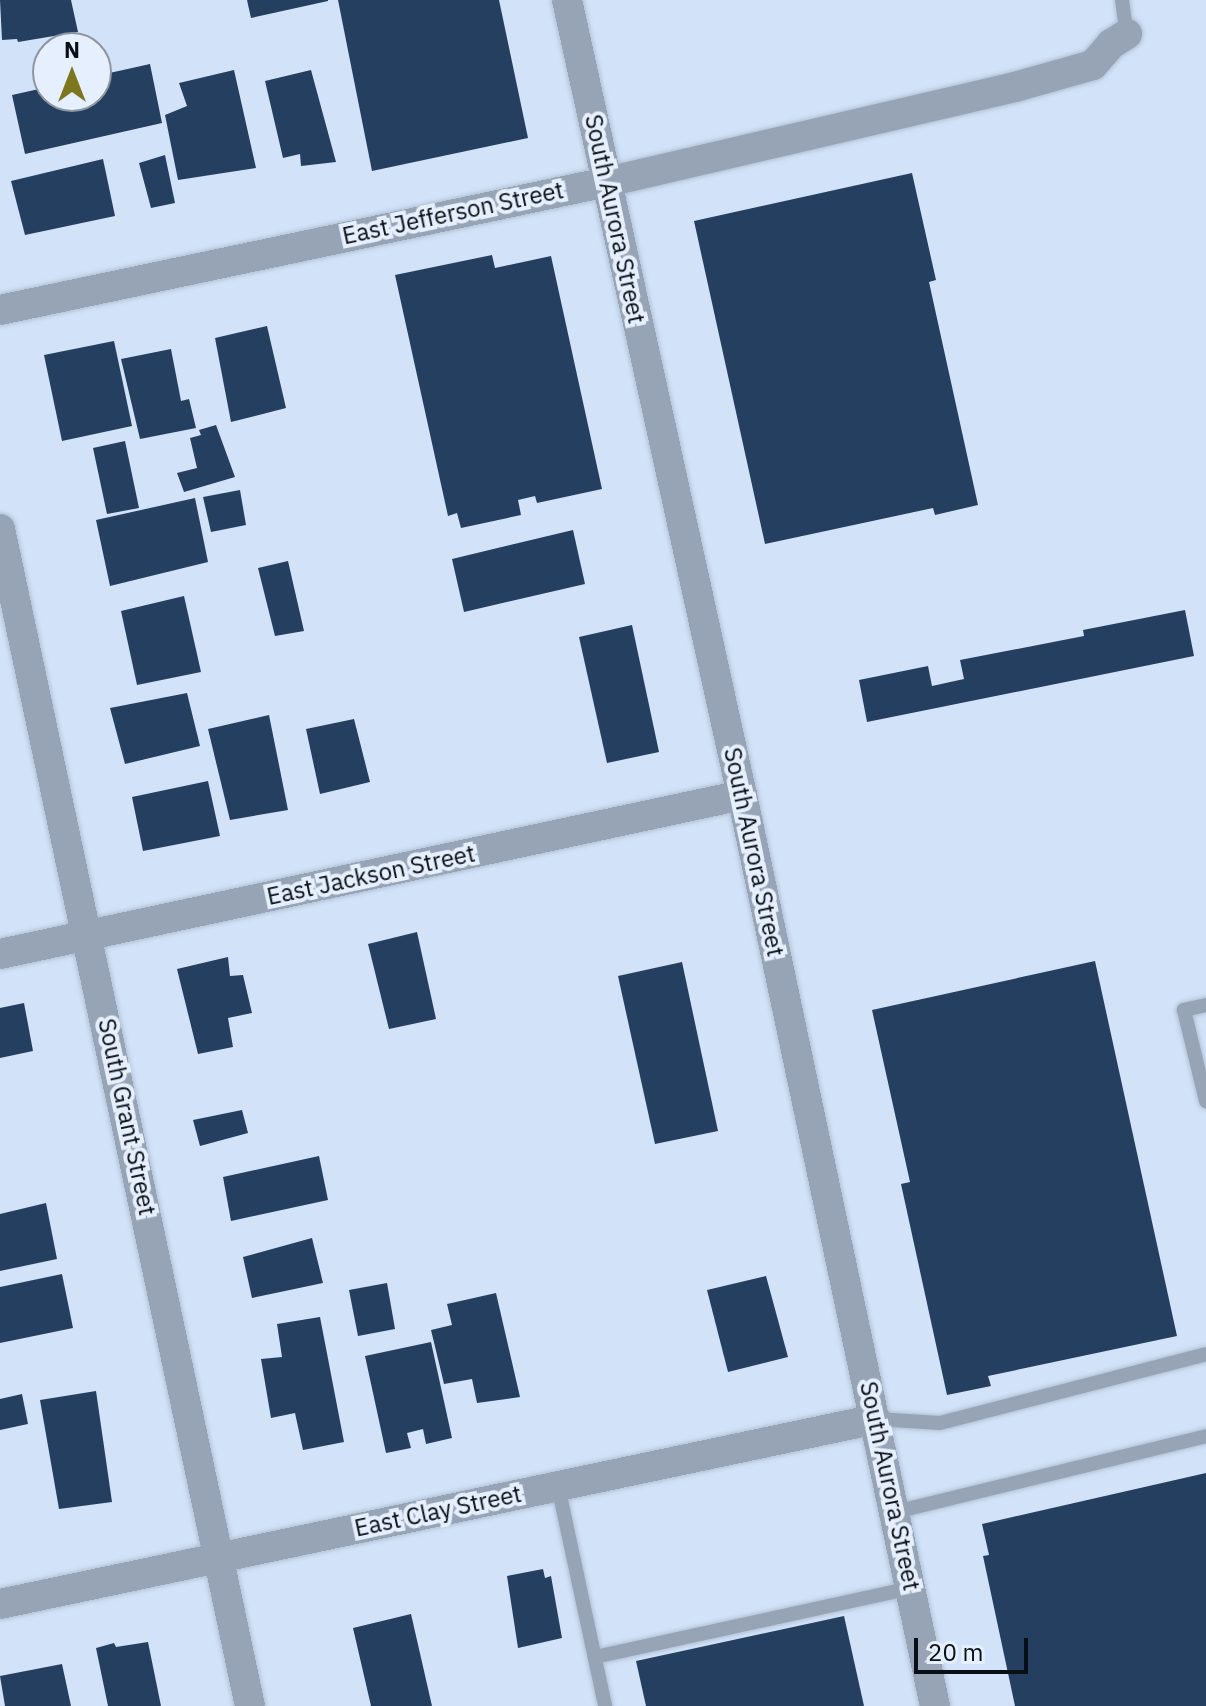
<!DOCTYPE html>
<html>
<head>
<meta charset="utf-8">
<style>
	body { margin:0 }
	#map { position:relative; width:1206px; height:1706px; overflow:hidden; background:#d2e3f9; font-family:"IBM Plex Sans",sans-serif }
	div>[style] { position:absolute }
	.building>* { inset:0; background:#253f61 }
	.roads { filter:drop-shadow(0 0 2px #b2c1d5) drop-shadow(0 0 2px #b2c1d5) }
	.service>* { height:14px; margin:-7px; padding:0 7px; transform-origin:7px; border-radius:7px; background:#97a4b6 }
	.minor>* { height:30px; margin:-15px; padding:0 15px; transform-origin:15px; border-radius:15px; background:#97a4b6 }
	span { translate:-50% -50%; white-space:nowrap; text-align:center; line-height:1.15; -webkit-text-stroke:8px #e5effd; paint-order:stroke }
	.street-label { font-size:24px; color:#090f16 }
	.north { position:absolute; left:32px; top:32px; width:80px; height:80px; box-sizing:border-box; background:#e5effd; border:2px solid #8d95a1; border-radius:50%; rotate:0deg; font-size:22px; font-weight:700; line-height:32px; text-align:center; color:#090f16 }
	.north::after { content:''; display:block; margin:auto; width:28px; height:36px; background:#7c771c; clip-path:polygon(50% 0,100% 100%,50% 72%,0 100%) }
	.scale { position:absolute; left:914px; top:1638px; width:114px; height:36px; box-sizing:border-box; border:4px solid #090f16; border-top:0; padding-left:10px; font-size:24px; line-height:28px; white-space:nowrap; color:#090f16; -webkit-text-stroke:6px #e5effd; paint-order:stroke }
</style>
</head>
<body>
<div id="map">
	<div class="building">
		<div style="clip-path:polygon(0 0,71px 0,78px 32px,18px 42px,17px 39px,2px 40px)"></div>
		<div style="clip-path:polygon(247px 0,328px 0,328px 1px,251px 18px)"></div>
		<div style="clip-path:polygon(338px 0,499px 0,528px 138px,372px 171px)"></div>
		<div style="clip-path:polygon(150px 64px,162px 123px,25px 154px,12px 95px,48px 87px,48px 96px,96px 96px,96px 76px)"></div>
		<div style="clip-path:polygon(234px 70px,256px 168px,178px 180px,165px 115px,187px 106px,179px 83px)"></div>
		<div style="clip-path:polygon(311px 70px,336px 162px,301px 166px,300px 154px,283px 158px,265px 81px)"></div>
		<div style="clip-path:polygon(165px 155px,175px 203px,151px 208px,139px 163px)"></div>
		<div style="clip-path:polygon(103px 159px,115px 216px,25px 235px,11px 181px)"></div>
		<div style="clip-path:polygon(912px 173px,936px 280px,929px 282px,978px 505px,935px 515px,933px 508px,765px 544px,694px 221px)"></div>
		<div style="clip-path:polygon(492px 255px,495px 268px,551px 256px,602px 489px,537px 503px,535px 496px,518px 500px,521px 515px,461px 528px,457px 513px,448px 516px,395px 275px)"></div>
		<div style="clip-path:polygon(267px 326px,286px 408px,231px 422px,215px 338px)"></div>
		<div style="clip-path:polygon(114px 341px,132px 426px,62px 441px,44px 355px)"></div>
		<div style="clip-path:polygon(171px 349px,181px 401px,189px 399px,196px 428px,140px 439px,121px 359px)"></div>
		<div style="clip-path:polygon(216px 425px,235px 477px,184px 492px,177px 473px,197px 468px,190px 438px,201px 435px,199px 430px)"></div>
		<div style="clip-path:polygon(125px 441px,139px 508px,107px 514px,93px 448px)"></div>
		<div style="clip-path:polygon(240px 490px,246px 525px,211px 532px,203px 497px)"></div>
		<div style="clip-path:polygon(195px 498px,208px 562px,110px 586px,96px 520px)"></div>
		<div style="clip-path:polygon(573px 530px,585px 584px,464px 612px,452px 559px)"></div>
		<div style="clip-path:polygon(288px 561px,304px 631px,275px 636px,258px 568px)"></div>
		<div style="clip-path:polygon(184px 596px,201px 672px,137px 685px,121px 611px)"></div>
		<div style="clip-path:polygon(1185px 610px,1194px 656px,867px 722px,859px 680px,928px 666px,932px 686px,964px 679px,960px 660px,1084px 636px,1083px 630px)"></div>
		<div style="clip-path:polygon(632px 625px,659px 752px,607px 763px,579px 637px)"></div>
		<div style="clip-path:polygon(187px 693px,200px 746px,125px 764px,110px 708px)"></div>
		<div style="clip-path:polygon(269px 715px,288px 810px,230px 820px,208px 729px)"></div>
		<div style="clip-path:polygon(354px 719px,370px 782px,320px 794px,306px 729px)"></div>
		<div style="clip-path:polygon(208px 781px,220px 836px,143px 851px,132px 797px)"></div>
		<div style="clip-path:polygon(417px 932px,436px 1019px,389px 1029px,368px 944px)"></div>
		<div style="clip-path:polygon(228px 957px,230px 976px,243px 975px,252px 1013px,228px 1018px,233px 1047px,198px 1054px,177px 969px)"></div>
		<div style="clip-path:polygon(1095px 961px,1177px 1336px,988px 1376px,991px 1386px,947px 1395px,901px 1184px,910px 1182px,872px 1010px)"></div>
		<div style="clip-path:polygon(682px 962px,718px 1131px,655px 1144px,618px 976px)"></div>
		<div style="clip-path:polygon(24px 1003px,33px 1051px,0 1058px,0 1008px)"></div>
		<div style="clip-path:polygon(242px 1110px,248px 1133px,200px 1146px,193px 1120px)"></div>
		<div style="clip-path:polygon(319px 1156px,328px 1200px,231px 1221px,223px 1177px)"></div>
		<div style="clip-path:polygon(46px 1203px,57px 1259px,0 1271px,0 1214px)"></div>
		<div style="clip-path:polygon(312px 1238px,323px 1283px,252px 1298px,243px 1257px)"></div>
		<div style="clip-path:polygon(62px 1274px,73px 1328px,0 1343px,0 1287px)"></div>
		<div style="clip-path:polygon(766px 1276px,788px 1357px,728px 1372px,707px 1290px)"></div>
		<div style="clip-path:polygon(387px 1283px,395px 1329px,358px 1336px,349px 1290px)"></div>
		<div style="clip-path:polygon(496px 1293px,520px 1397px,477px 1403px,472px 1379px,444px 1384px,431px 1330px,452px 1325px,447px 1304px)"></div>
		<div style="clip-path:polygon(320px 1317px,344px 1442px,303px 1450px,295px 1413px,271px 1418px,261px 1359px,282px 1357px,277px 1324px)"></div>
		<div style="clip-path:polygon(431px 1342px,452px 1438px,426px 1444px,423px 1429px,407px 1433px,411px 1448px,386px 1453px,365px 1356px)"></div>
		<div style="clip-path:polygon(96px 1391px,112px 1502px,59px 1509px,40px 1400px)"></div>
		<div style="clip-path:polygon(22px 1394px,28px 1424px,0 1430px,0 1399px)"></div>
		<div style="clip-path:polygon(1206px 1473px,1206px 1706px,1015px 1706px,983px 1556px,989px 1555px,982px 1524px)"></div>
		<div style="clip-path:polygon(543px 1569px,545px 1578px,551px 1576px,562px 1638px,518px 1648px,507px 1576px)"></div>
		<div style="clip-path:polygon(411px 1614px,432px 1706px,371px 1706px,353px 1628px)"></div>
		<div style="clip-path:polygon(844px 1616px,864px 1706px,646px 1706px,636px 1661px)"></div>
		<div style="clip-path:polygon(148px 1642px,161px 1706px,108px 1706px,96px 1648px,114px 1643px,116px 1647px)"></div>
		<div style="clip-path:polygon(62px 1664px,71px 1706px,5px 1706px,0 1676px)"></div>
	</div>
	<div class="roads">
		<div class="service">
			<div style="left:1122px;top:0;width:34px;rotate:82deg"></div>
			<div style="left:1206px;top:1005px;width:23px;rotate:167deg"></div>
			<div style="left:1184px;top:1010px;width:94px;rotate:76.4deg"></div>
			<div style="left:876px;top:1419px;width:64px;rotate:3.6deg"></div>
			<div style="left:940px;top:1423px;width:275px;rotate:-14.5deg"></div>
			<div style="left:558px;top:1486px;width:225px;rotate:77.9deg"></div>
			<div style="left:895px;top:1512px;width:320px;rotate:-13.7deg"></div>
			<div style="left:595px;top:1657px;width:323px;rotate:-12.3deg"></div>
		</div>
		<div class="minor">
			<div style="left:567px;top:0;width:814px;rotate:77.59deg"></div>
			<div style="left:742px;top:795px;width:931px;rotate:78.04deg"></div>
			<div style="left:0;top:310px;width:620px;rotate:-11.91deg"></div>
			<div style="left:607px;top:182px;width:419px;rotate:-13.1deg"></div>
			<div style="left:1015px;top:87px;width:81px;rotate:-15.8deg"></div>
			<div style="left:1093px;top:65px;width:28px;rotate:-49deg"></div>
			<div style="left:1111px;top:44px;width:19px;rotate:-32deg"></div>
			<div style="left:0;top:529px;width:1203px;rotate:78.01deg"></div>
			<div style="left:0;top:954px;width:759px;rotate:-12.09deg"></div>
			<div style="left:0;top:1604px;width:895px;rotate:-11.92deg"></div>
		</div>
	</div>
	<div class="street-label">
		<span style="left:453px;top:213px;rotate:-12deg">East Jefferson Street</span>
		<span style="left:615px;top:219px;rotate:78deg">South Aurora Street</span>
		<span style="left:754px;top:852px;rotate:78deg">South Aurora Street</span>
		<span style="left:371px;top:875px;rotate:-12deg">East Jackson Street</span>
		<span style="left:127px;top:1117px;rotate:78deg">South Grant Street</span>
		<span style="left:890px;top:1486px;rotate:78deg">South Aurora Street</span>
		<span style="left:438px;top:1511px;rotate:-12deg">East Clay Street</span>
	</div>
	<div class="north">N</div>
	<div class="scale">20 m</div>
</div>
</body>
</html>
